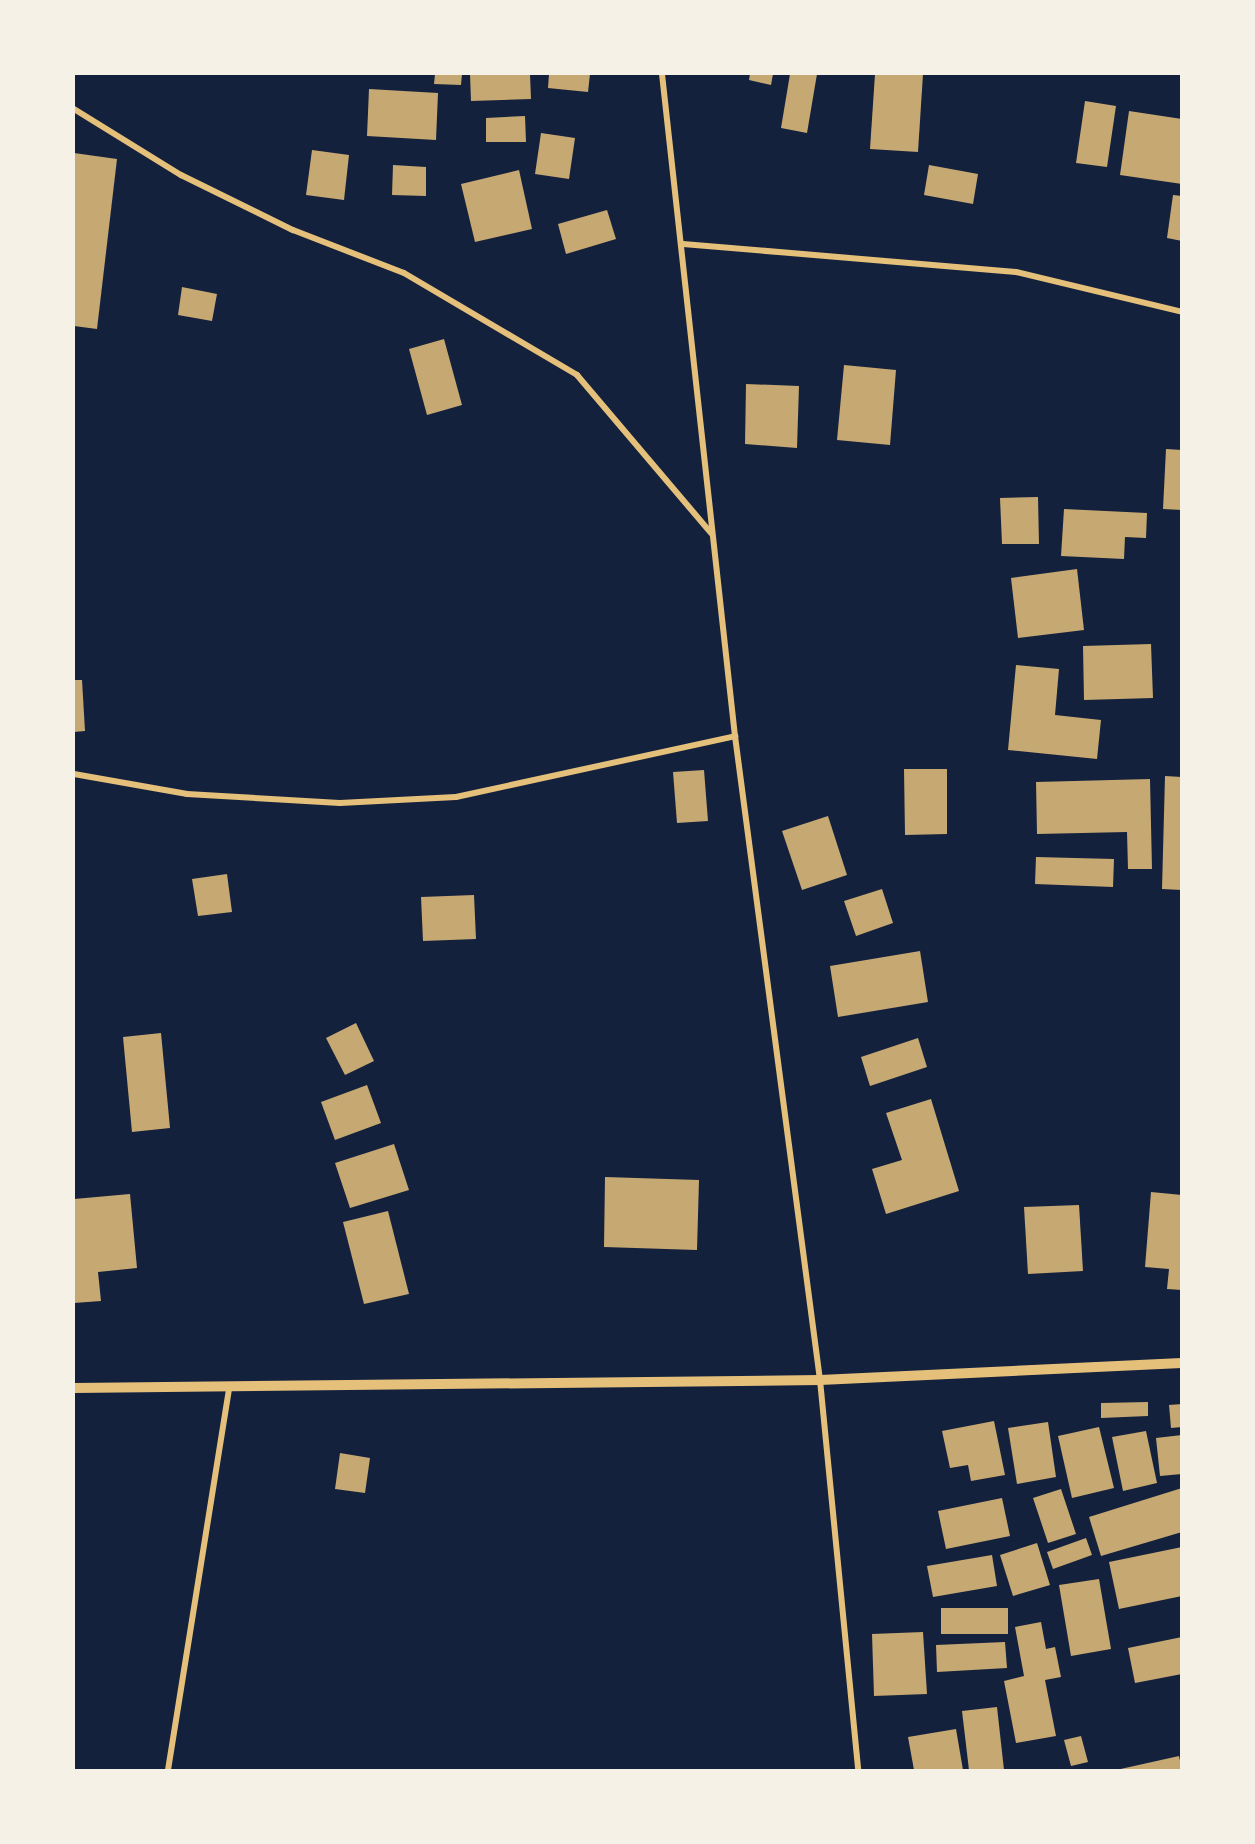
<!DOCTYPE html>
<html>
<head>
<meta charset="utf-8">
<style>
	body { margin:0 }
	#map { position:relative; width:1255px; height:1844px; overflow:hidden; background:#14213d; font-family:"PT Serif",serif }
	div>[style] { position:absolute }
	.building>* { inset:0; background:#c6a872 }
	.minor>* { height:6px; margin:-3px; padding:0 3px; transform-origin:3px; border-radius:3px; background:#e5c07b }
	.tertiary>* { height:10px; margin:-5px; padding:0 5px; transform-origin:5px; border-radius:5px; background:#e5c07b }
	span { translate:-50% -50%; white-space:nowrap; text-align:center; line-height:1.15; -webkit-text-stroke:4.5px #f6f1e7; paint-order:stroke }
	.frame { position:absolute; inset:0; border:75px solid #f6f1e7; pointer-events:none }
</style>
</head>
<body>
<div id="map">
	<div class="building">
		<div style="clip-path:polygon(435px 74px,462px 74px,461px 85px,434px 84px)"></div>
		<div style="clip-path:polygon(470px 74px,530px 74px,531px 99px,471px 101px)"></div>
		<div style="clip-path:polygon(549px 74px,590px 74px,588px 92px,548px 88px)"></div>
		<div style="clip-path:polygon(750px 74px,773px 74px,771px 85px,749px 80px)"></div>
		<div style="clip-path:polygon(790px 74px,817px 74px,807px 133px,781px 128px)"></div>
		<div style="clip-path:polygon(875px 74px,923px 74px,918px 152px,870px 149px)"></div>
		<div style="clip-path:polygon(369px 89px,438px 93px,436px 140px,367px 136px)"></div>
		<div style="clip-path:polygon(1085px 101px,1116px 106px,1107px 167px,1076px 163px)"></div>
		<div style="clip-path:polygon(1129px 111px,1182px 119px,1182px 184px,1120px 175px)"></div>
		<div style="clip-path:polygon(525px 116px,526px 142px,486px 142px,486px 118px)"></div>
		<div style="clip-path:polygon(541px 133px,575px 138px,569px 179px,535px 174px)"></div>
		<div style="clip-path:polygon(312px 150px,349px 155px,344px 200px,306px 195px)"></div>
		<div style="clip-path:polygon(74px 153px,117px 159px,97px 329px,74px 326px)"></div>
		<div style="clip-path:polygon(393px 165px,426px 167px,426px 196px,392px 195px)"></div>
		<div style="clip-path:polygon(929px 165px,978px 174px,973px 204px,924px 195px)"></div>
		<div style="clip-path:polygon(519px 170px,532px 229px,475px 242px,461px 184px)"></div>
		<div style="clip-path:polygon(1173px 195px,1182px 196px,1182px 241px,1167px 238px)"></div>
		<div style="clip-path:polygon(607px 210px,616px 239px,566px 254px,558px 224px)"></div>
		<div style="clip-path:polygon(182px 287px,217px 294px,212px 321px,178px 315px)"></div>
		<div style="clip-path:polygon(444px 339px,462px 405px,427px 415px,409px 349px)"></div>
		<div style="clip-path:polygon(844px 365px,896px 370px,890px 445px,837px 440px)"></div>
		<div style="clip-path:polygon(746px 384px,799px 386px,797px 448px,745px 444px)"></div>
		<div style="clip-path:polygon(1166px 449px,1182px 450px,1182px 510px,1163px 509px)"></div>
		<div style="clip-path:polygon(1038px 497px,1039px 544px,1002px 544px,1000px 498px)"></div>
		<div style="clip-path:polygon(1064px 509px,1147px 513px,1146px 538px,1125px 537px,1124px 559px,1061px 556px)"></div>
		<div style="clip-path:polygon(1077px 569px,1084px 630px,1018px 638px,1011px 578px)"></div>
		<div style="clip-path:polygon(1151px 644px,1153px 698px,1084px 700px,1083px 646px)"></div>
		<div style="clip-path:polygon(1016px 665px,1059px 669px,1055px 715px,1101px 720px,1097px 759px,1008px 750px)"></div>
		<div style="clip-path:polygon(74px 680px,82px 680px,85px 731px,74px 732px)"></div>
		<div style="clip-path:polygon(904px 769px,947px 769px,947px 834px,905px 835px)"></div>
		<div style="clip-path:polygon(704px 770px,708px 821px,677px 823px,673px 772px)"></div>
		<div style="clip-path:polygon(1165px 776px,1182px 777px,1182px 890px,1162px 889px)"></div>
		<div style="clip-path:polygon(1150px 779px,1152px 869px,1128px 869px,1127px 832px,1037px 834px,1036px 782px)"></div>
		<div style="clip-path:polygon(828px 816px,847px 875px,802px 890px,782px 831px)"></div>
		<div style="clip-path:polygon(1036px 857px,1114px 859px,1113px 887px,1035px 884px)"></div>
		<div style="clip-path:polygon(227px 874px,232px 912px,198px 916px,192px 879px)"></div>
		<div style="clip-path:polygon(882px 889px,893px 923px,856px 936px,844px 901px)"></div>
		<div style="clip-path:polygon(474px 895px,476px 939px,423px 941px,421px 897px)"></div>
		<div style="clip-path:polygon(920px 951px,928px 1002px,838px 1017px,830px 966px)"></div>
		<div style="clip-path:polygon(356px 1023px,374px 1061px,345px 1075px,326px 1038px)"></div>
		<div style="clip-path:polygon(161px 1033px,170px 1128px,132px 1132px,123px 1037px)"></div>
		<div style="clip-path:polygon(918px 1038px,927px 1067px,870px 1086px,861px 1057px)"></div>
		<div style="clip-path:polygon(367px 1085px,381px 1123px,335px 1140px,321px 1102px)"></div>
		<div style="clip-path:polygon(931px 1099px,959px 1191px,886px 1214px,872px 1169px,902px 1160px,886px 1113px)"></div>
		<div style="clip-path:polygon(394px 1144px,409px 1190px,350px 1208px,335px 1163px)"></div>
		<div style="clip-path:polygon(605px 1177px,699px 1180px,697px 1250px,604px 1247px)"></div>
		<div style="clip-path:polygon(1151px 1192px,1182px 1195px,1182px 1290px,1167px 1289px,1169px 1269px,1145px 1267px)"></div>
		<div style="clip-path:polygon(130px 1194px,137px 1268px,98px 1272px,101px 1301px,74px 1303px,74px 1199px)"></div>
		<div style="clip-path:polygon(1079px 1205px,1083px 1271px,1028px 1274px,1024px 1207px)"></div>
		<div style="clip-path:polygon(388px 1211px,409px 1294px,364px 1304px,343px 1222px)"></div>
		<div style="clip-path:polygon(1148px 1402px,1148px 1416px,1101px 1418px,1101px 1403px)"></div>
		<div style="clip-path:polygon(1182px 1404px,1182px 1427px,1171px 1428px,1169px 1405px)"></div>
		<div style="clip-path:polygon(994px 1421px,1005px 1475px,971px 1481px,968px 1465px,950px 1468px,942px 1431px)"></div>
		<div style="clip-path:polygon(1048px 1422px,1056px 1477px,1017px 1484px,1008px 1428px)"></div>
		<div style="clip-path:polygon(1099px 1427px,1114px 1488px,1072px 1498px,1058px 1436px)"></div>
		<div style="clip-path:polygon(1146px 1431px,1157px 1483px,1123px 1491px,1112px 1437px)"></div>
		<div style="clip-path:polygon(1182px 1435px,1182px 1474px,1160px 1476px,1156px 1438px)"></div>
		<div style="clip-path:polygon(340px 1453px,370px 1458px,365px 1493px,335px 1489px)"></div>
		<div style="clip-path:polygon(1182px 1488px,1182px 1532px,1101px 1556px,1089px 1517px)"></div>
		<div style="clip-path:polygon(1061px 1489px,1076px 1534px,1048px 1543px,1033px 1498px)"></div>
		<div style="clip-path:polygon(1002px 1498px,1010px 1536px,946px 1549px,938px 1511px)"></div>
		<div style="clip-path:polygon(1086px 1538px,1092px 1555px,1053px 1569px,1047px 1552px)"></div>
		<div style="clip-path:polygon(1037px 1543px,1050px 1585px,1013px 1596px,1000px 1555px)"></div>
		<div style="clip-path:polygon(1182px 1547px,1182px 1596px,1119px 1609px,1109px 1562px)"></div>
		<div style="clip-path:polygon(992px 1555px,997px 1586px,933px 1597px,927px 1566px)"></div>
		<div style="clip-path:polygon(1099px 1579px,1111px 1649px,1071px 1656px,1059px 1585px)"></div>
		<div style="clip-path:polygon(941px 1608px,1008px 1608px,1008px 1634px,941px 1634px)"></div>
		<div style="clip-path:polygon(1041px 1622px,1046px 1649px,1055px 1647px,1061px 1677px,1045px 1680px,1056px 1736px,1016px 1743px,1004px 1681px,1024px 1676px,1015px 1627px)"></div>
		<div style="clip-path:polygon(923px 1632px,927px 1694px,874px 1696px,872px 1634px)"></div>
		<div style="clip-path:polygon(1182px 1637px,1182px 1674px,1135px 1683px,1128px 1648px)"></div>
		<div style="clip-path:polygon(1005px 1642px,1007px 1668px,937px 1672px,936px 1645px)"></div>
		<div style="clip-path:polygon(997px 1707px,1004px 1770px,969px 1770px,962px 1711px)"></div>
		<div style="clip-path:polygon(956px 1729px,963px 1770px,914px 1770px,908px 1737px)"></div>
		<div style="clip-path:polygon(1081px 1736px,1088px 1762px,1071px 1766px,1064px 1740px)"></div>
		<div style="clip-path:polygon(1179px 1756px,1182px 1770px,1116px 1770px)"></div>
	</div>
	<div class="minor">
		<div style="left:662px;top:74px;width:666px;rotate:83.71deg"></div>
		<div style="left:735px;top:736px;width:650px;rotate:82.48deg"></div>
		<div style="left:820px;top:1380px;width:392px;rotate:84.4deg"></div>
		<div style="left:74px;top:109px;width:126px;rotate:31.7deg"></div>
		<div style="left:181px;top:175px;width:125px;rotate:26.2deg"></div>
		<div style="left:293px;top:230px;width:119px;rotate:21.2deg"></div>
		<div style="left:404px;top:273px;width:201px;rotate:30.5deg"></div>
		<div style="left:577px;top:375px;width:207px;rotate:49.7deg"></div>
		<div style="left:683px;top:244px;width:334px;rotate:4.8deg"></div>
		<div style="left:1016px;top:272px;width:171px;rotate:13.5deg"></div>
		<div style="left:74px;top:774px;width:115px;rotate:10deg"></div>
		<div style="left:187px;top:794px;width:153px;rotate:3.4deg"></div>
		<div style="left:340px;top:803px;width:116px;rotate:-3deg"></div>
		<div style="left:456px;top:797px;width:286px;rotate:-12.3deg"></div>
		<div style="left:168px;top:1770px;width:387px;rotate:-80.9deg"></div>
	</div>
	<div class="tertiary">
		<div style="left:74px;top:1388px;width:746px;rotate:-0.61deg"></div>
		<div style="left:820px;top:1380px;width:362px;rotate:-2.7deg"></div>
	</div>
	<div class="frame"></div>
</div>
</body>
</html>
